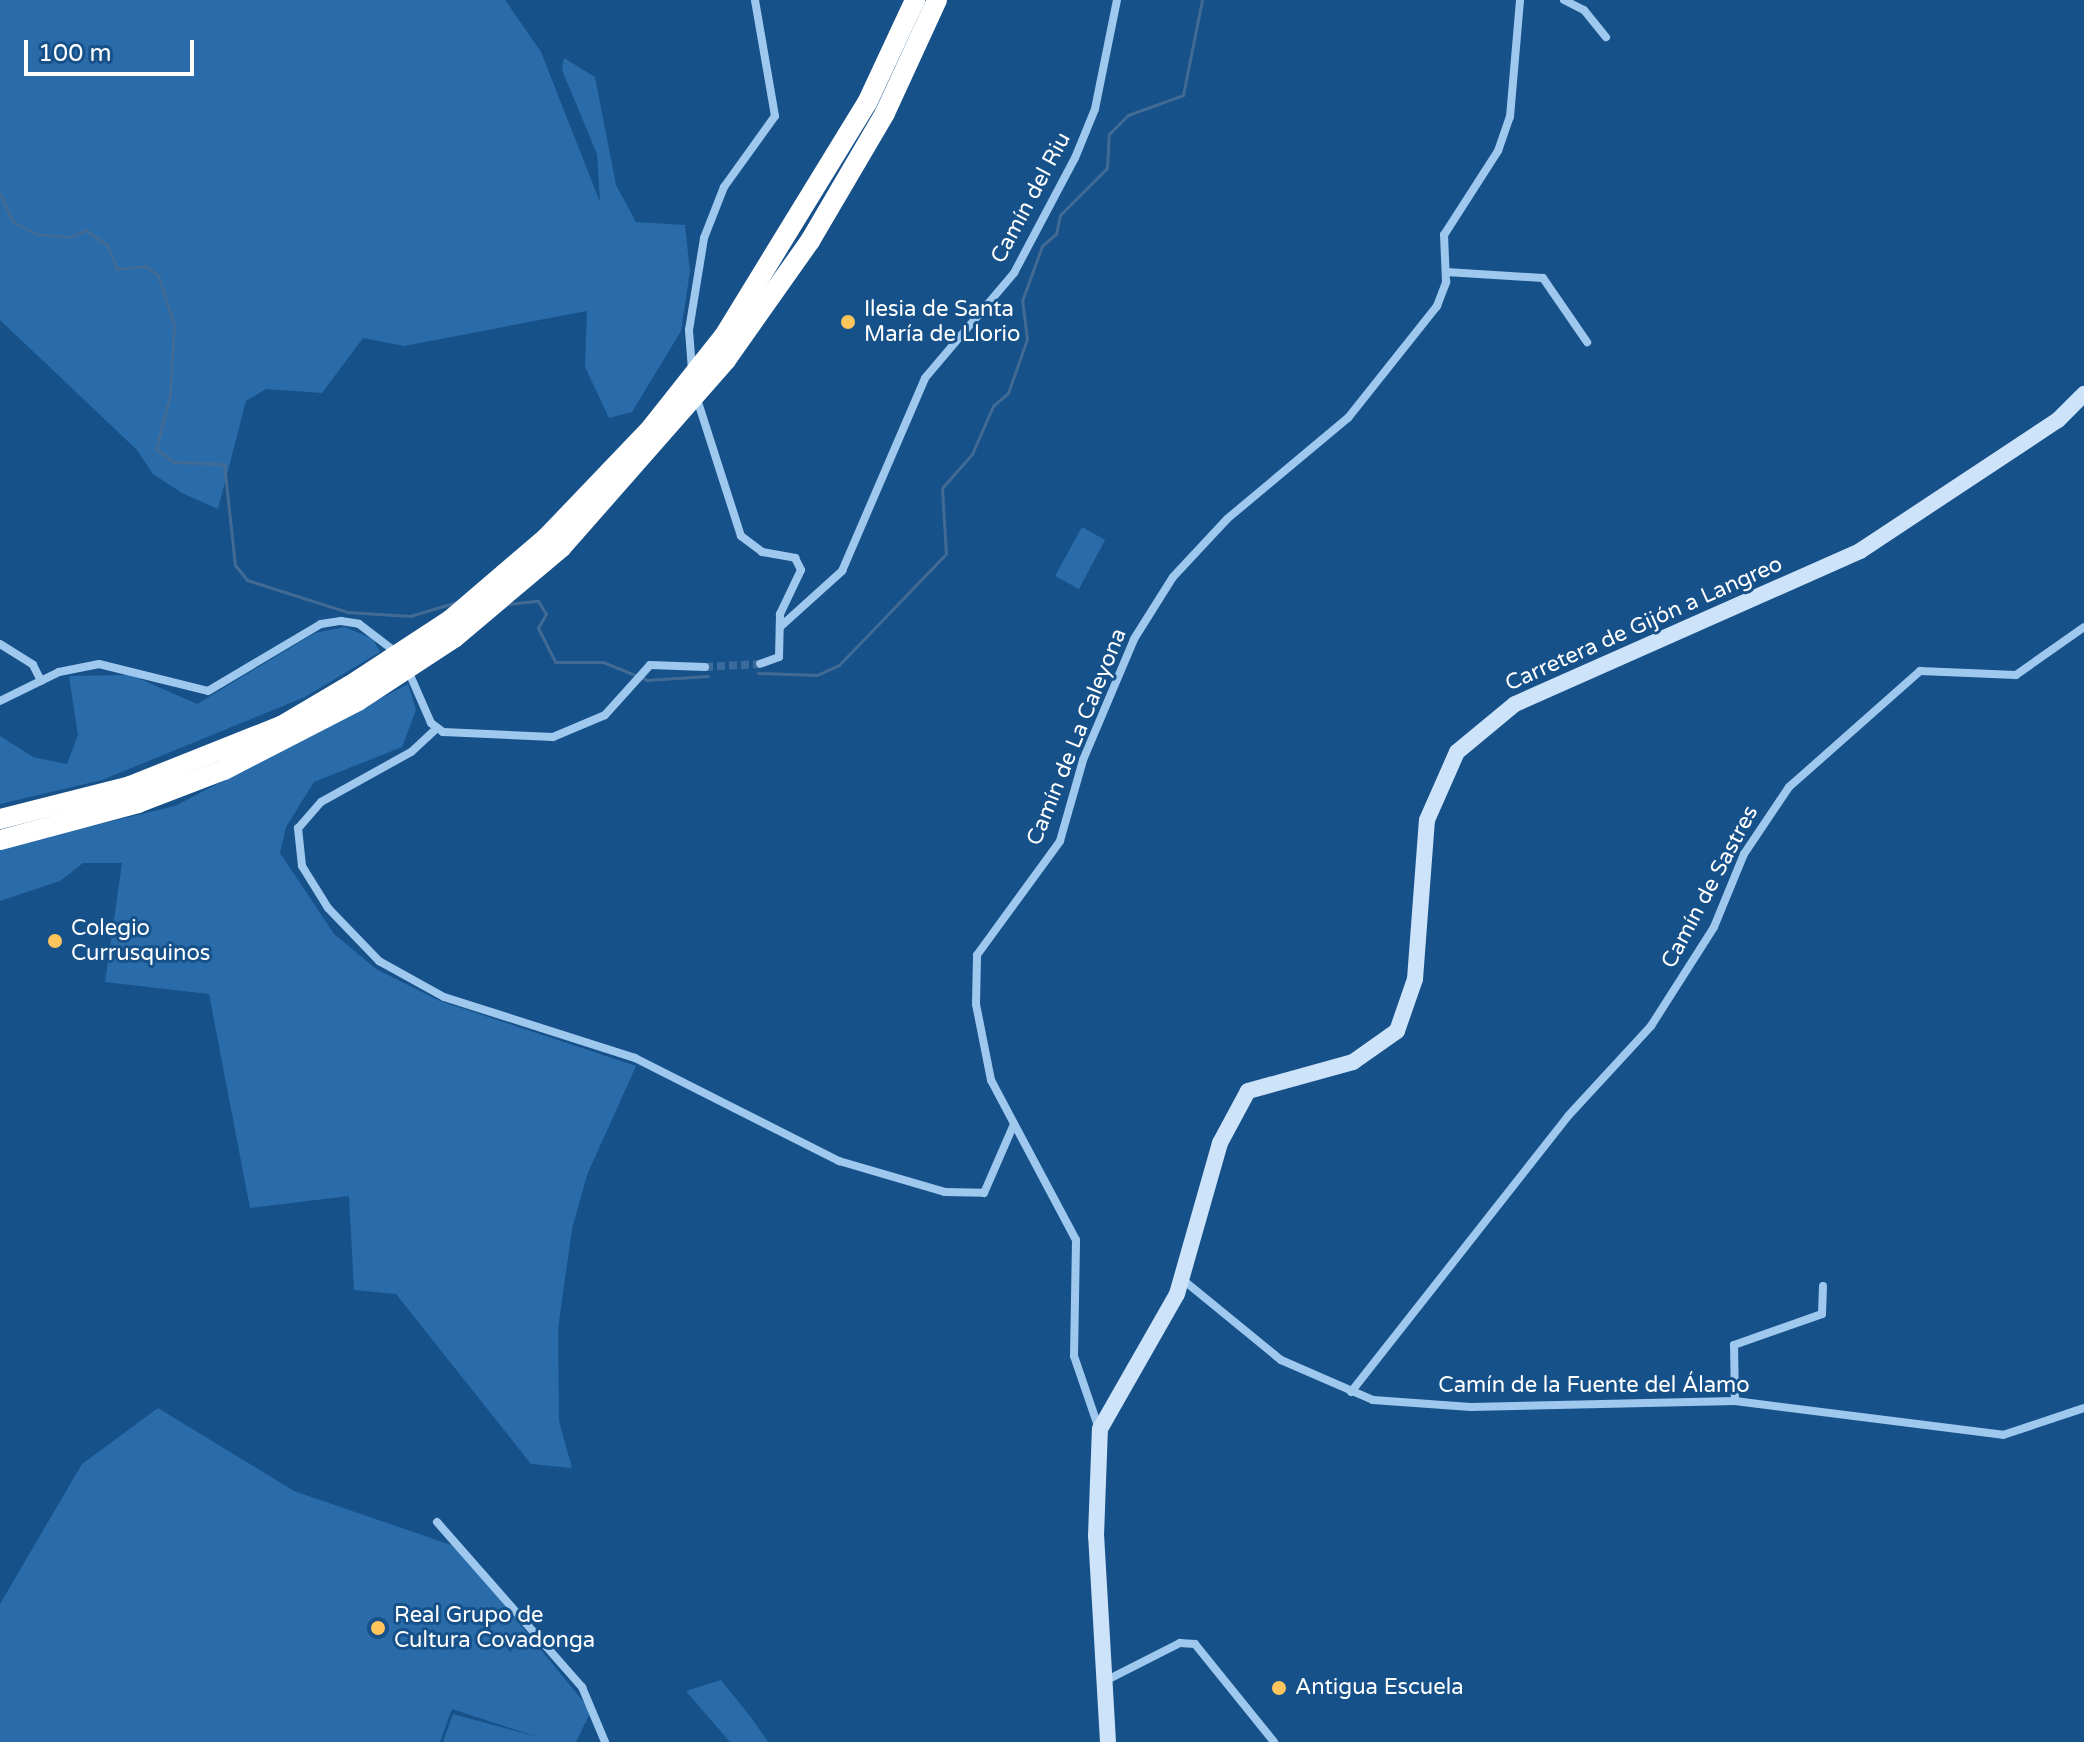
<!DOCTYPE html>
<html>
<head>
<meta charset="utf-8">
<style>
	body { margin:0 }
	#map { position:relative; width:2084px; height:1742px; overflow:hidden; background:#17518a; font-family:"Varela Round",sans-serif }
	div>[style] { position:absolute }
	.green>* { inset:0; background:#296ca9 }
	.stream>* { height:3px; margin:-1.5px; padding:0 1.5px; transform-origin:1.5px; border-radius:1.5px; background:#416b95 }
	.street-tunnel>* { height:8px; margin-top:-4px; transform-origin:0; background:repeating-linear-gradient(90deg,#3a6b9c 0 8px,transparent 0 12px) }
	.street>* { height:8px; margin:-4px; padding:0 4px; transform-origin:4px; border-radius:4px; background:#9fc8ee }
	.secondary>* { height:16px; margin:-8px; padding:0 8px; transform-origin:8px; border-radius:8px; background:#cde3fa }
	.highway>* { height:20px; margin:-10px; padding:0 10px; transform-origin:10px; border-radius:10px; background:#fff }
	.highway-bridge>* { height:20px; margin:-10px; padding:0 10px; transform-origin:10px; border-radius:10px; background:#fff }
	.dots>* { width:22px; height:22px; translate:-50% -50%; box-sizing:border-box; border:4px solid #17518a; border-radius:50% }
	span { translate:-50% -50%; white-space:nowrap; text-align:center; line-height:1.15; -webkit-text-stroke:6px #17518a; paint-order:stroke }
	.street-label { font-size:22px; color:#fff }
	.poi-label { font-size:22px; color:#fff }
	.left { translate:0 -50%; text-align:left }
	.scale { position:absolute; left:24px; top:40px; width:170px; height:36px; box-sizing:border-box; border:4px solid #fff; border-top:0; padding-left:10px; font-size:24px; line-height:28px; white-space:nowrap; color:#fff; -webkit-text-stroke:6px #17518a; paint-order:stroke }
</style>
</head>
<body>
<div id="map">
	<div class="green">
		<div style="clip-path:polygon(0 0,505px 0,541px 52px,600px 202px,597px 154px,562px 70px,564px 58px,595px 77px,616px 185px,636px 222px,685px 225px,690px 271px,681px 331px,632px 412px,609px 418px,585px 367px,587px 311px,404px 346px,363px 338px,322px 393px,266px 389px,246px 401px,218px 509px,182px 493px,153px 474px,137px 450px,0 320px)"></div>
		<div style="clip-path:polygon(1082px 527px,1105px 540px,1079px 589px,1055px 576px)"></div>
		<div style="clip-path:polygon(345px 627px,373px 639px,380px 652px,305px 697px,102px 780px,0 804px,0 736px,33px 757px,67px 764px,78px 735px,69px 676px,131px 675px,197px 704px,315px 633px)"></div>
		<div style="clip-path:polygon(408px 684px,416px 710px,402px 747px,314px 782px,286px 827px,280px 853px,334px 934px,376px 969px,440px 1001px,636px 1066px,587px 1175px,572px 1229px,558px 1329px,559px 1421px,572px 1468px,531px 1464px,396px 1294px,354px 1290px,349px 1196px,250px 1208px,209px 994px,105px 982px,122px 863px,83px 863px,60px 881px,0 901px,0 848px,175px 806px)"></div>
		<div style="clip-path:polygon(158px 1408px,294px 1491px,457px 1547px,591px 1711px,576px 1742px,443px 1742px,453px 1714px,538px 1737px,452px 1709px,440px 1742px,0 1742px,0 1604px,82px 1464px)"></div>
		<div style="clip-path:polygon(721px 1680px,753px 1720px,768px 1742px,730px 1742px,686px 1691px)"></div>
	</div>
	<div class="stream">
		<div style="left:0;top:194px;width:31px;rotate:65deg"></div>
		<div style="left:13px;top:222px;width:27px;rotate:27deg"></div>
		<div style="left:37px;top:234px;width:33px;rotate:5deg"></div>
		<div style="left:70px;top:237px;width:17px;rotate:-24deg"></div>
		<div style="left:86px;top:230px;width:26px;rotate:36deg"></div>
		<div style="left:107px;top:245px;width:26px;rotate:67deg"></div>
		<div style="left:117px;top:269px;width:28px;rotate:-6deg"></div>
		<div style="left:145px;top:266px;width:16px;rotate:35deg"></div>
		<div style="left:158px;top:275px;width:52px;rotate:72.3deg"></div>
		<div style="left:174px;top:325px;width:70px;rotate:93.3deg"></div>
		<div style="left:170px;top:395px;width:56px;rotate:104.5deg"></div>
		<div style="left:156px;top:449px;width:22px;rotate:36deg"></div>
		<div style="left:174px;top:462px;width:50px;rotate:2.3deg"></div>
		<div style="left:224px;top:464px;width:102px;rotate:83.8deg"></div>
		<div style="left:235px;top:565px;width:19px;rotate:51deg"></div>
		<div style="left:247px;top:580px;width:105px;rotate:17.7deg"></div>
		<div style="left:347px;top:612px;width:63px;rotate:3.6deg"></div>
		<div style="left:410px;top:616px;width:49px;rotate:-16.6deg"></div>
		<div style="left:507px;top:604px;width:31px;rotate:-6deg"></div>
		<div style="left:538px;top:601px;width:15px;rotate:58deg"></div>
		<div style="left:546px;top:614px;width:16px;rotate:120deg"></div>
		<div style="left:538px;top:628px;width:38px;rotate:63deg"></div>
		<div style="left:555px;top:662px;width:48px"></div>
		<div style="left:603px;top:662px;width:48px;rotate:22.2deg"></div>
		<div style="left:647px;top:680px;width:61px;rotate:-3.8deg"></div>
		<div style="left:758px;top:673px;width:59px;rotate:1.9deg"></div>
		<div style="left:817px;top:675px;width:24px;rotate:-24deg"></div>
		<div style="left:839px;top:665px;width:154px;rotate:-46.1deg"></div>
		<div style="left:946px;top:554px;width:66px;rotate:-93.5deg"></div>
		<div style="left:942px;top:488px;width:45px;rotate:-48.6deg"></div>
		<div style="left:972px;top:454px;width:52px;rotate:-66.4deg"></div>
		<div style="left:993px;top:406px;width:20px;rotate:-41deg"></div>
		<div style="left:1008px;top:393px;width:57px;rotate:-70.6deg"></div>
		<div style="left:1027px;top:339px;width:38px;rotate:-97deg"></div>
		<div style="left:1022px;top:301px;width:59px;rotate:-70deg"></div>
		<div style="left:1042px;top:246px;width:18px;rotate:-41deg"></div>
		<div style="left:1056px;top:234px;width:19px;rotate:-78deg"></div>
		<div style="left:1060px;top:215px;width:66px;rotate:-45deg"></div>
		<div style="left:1107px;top:168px;width:34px;rotate:-87deg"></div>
		<div style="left:1109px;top:134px;width:27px;rotate:-45deg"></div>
		<div style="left:1128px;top:115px;width:59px;rotate:-20deg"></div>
		<div style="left:1183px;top:95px;width:97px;rotate:-78.7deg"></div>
	</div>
	<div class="street-tunnel">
		<div style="left:705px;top:667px;width:55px;rotate:-3.1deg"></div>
	</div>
	<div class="street">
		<div style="left:1564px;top:0;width:22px;rotate:27deg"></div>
		<div style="left:1584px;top:10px;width:35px;rotate:51deg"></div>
		<div style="left:1446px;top:272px;width:97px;rotate:3.5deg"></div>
		<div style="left:1543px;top:278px;width:78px;rotate:55.5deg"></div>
		<div style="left:692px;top:370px;width:40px;rotate:-94.3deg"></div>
		<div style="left:689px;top:330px;width:93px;rotate:-80.7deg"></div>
		<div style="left:704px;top:238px;width:55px;rotate:-68.6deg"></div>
		<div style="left:724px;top:187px;width:87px;rotate:-54.3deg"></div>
		<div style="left:775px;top:116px;width:118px;rotate:-99.8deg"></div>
		<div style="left:697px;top:399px;width:144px;rotate:72.2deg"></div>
		<div style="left:741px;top:536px;width:26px;rotate:37deg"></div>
		<div style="left:762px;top:552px;width:34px;rotate:10deg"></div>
		<div style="left:795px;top:558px;width:13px;rotate:63deg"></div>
		<div style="left:801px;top:570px;width:49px;rotate:115.5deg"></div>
		<div style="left:780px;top:614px;width:43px;rotate:91.3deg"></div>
		<div style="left:779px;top:657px;width:20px;rotate:160deg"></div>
		<div style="left:780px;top:627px;width:84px;rotate:-42.1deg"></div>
		<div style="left:842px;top:571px;width:210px;rotate:-66.7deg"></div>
		<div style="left:925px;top:378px;width:138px;rotate:-49.7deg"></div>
		<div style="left:1014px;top:273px;width:130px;rotate:-62.1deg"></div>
		<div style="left:1075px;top:158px;width:53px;rotate:-67.8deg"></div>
		<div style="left:1095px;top:109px;width:111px;rotate:-78.6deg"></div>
		<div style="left:0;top:644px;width:39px;rotate:32deg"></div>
		<div style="left:33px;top:665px;width:18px;rotate:63deg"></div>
		<div style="left:407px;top:668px;width:60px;rotate:66.4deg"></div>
		<div style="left:431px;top:723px;width:15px;rotate:37deg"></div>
		<div style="left:443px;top:732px;width:110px;rotate:2.6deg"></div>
		<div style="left:553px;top:737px;width:56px;rotate:-22.9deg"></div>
		<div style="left:605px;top:715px;width:67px;rotate:-48deg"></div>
		<div style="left:650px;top:665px;width:55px;rotate:2.1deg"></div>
		<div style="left:0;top:701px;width:66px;rotate:-26.2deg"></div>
		<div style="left:59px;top:672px;width:41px;rotate:-11.3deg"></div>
		<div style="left:99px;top:664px;width:112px;rotate:13.9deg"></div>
		<div style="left:208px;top:691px;width:131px;rotate:-30.7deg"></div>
		<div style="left:321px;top:624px;width:20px;rotate:-9deg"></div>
		<div style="left:341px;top:621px;width:18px;rotate:9deg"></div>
		<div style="left:359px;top:624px;width:48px;rotate:37.3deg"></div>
		<div style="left:437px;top:728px;width:35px;rotate:137deg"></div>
		<div style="left:411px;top:752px;width:103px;rotate:150.9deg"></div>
		<div style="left:321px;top:802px;width:35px;rotate:131deg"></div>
		<div style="left:298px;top:828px;width:38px;rotate:84deg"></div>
		<div style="left:302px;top:866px;width:49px;rotate:58.2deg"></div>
		<div style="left:328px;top:908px;width:74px;rotate:46.1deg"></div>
		<div style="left:379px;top:961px;width:74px;rotate:29deg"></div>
		<div style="left:444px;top:997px;width:201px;rotate:17.7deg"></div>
		<div style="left:635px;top:1058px;width:229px;rotate:26.8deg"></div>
		<div style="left:839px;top:1161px;width:110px;rotate:16.3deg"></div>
		<div style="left:945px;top:1192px;width:39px;rotate:1deg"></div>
		<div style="left:984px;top:1193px;width:75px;rotate:-66.5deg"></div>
		<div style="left:1182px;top:1279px;width:128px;rotate:39.3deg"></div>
		<div style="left:1281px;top:1360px;width:100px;rotate:23.5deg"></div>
		<div style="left:1373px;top:1400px;width:98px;rotate:4.1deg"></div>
		<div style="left:1471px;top:1407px;width:264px;rotate:-1.3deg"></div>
		<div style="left:1735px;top:1401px;width:270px;rotate:7.2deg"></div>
		<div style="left:2003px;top:1435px;width:85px;rotate:-18.4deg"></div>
		<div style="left:1351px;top:1392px;width:352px;rotate:-51.8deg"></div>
		<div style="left:1569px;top:1115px;width:121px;rotate:-47.3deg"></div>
		<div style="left:1651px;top:1026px;width:117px;rotate:-57.5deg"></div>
		<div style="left:1714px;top:927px;width:79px;rotate:-67.7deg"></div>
		<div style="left:1744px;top:854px;width:81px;rotate:-56.1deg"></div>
		<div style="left:1789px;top:787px;width:175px;rotate:-41.5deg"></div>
		<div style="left:1920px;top:671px;width:96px;rotate:2.4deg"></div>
		<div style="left:2016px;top:675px;width:83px;rotate:-35.2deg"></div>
		<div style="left:1735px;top:1401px;width:56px;rotate:-91deg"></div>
		<div style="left:1734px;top:1345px;width:93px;rotate:-19.4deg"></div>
		<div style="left:1822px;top:1314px;width:28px;rotate:-88deg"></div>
		<div style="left:1099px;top:1429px;width:77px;rotate:-108.9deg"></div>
		<div style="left:1074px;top:1356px;width:116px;rotate:-89deg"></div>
		<div style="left:1076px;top:1240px;width:181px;rotate:-118deg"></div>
		<div style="left:991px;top:1080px;width:77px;rotate:-101.2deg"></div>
		<div style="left:976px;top:1004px;width:49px;rotate:-88.8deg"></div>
		<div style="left:977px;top:955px;width:141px;rotate:-53.9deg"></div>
		<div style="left:1060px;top:841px;width:84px;rotate:-74.1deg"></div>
		<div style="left:1083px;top:760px;width:131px;rotate:-67.1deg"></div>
		<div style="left:1134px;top:639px;width:73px;rotate:-57.8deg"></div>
		<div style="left:1173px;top:577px;width:79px;rotate:-47deg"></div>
		<div style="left:1227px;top:519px;width:158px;rotate:-39.9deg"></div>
		<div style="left:1348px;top:418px;width:143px;rotate:-51.5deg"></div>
		<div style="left:1437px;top:306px;width:26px;rotate:-69deg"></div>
		<div style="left:1446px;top:282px;width:47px;rotate:-92.4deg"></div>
		<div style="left:1444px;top:235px;width:100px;rotate:-57.3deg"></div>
		<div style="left:1498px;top:151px;width:36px;rotate:-71deg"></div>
		<div style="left:1510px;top:117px;width:117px;rotate:-85.1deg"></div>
		<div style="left:437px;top:1522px;width:220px;rotate:48.7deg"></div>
		<div style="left:582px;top:1687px;width:60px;rotate:67.3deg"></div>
		<div style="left:1105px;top:1681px;width:84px;rotate:-26.9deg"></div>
		<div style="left:1180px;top:1643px;width:15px;rotate:4deg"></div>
		<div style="left:1195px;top:1644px;width:126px;rotate:51.1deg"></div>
	</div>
	<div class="secondary">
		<div style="left:1108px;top:1742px;width:206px;rotate:-93.3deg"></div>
		<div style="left:1096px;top:1536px;width:107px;rotate:-87.9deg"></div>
		<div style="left:1100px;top:1429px;width:155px;rotate:-60.3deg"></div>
		<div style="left:1177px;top:1294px;width:157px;rotate:-74.1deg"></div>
		<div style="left:1220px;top:1143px;width:59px;rotate:-61.7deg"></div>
		<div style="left:1248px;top:1091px;width:109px;rotate:-15.4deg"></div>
		<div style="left:1353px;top:1062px;width:54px;rotate:-35.2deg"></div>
		<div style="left:1397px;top:1031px;width:55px;rotate:-70.9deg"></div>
		<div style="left:1415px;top:979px;width:159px;rotate:-85.7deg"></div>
		<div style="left:1427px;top:820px;width:74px;rotate:-66.2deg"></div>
		<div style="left:1457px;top:752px;width:75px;rotate:-39.6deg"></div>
		<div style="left:1515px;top:704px;width:377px;rotate:-23.9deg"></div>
		<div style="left:1860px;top:551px;width:237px;rotate:-33.5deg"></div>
		<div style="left:2058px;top:420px;width:37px;rotate:-45deg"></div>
	</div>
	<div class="highway">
		<div style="left:724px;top:336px;width:273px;rotate:-58.5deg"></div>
		<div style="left:867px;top:103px;width:114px;rotate:-65deg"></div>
		<div style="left:726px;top:360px;width:146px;rotate:-54.8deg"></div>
		<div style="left:810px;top:241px;width:148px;rotate:-59.6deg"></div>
		<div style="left:885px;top:113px;width:124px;rotate:-65.3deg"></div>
		<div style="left:0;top:819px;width:134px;rotate:-14.2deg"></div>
		<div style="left:130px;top:786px;width:162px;rotate:-21.7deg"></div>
		<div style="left:281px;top:726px;width:79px;rotate:-30.5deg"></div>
		<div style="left:0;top:840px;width:143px;rotate:-15deg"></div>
		<div style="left:138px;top:803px;width:92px;rotate:-21deg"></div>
		<div style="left:224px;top:770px;width:151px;rotate:-27.2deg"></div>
	</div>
	<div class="highway-bridge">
		<div style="left:349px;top:686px;width:121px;rotate:-33.2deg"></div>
		<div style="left:450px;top:620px;width:126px;rotate:-40.5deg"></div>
		<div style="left:546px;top:538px;width:152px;rotate:-46.3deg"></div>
		<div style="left:651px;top:428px;width:117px;rotate:-51.6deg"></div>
		<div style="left:358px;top:701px;width:115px;rotate:-33.3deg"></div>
		<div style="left:454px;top:638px;width:140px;rotate:-40.1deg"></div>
		<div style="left:561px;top:548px;width:250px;rotate:-48.7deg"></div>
	</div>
	<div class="dots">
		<div style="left:848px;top:322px;background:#ffc55d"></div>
		<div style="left:55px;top:941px;background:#ffc55d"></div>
		<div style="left:378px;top:1628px;background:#ffc55d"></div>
		<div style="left:1279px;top:1688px;background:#ffc55d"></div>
	</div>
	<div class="street-label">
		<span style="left:1031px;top:198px;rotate:-62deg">Camín del Riu</span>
		<span style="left:1644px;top:624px;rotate:-24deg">Carretera de Gijón a Langreo</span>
		<span style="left:1077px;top:737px;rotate:-68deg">Camín de La Caleyona</span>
		<span style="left:1710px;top:887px;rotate:-62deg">Camín de Sastres</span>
		<span style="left:1594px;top:1386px">Camín de la Fuente del Álamo</span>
	</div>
	<div class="poi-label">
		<span class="left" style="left:864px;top:322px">Ilesia de Santa<br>María de Llorio</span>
		<span class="left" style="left:71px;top:941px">Colegio<br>Currusquinos</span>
		<span class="left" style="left:394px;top:1628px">Real Grupo de<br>Cultura Covadonga</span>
		<span class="left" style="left:1295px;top:1688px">Antigua Escuela</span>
	</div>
	<div class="scale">100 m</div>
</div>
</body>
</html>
